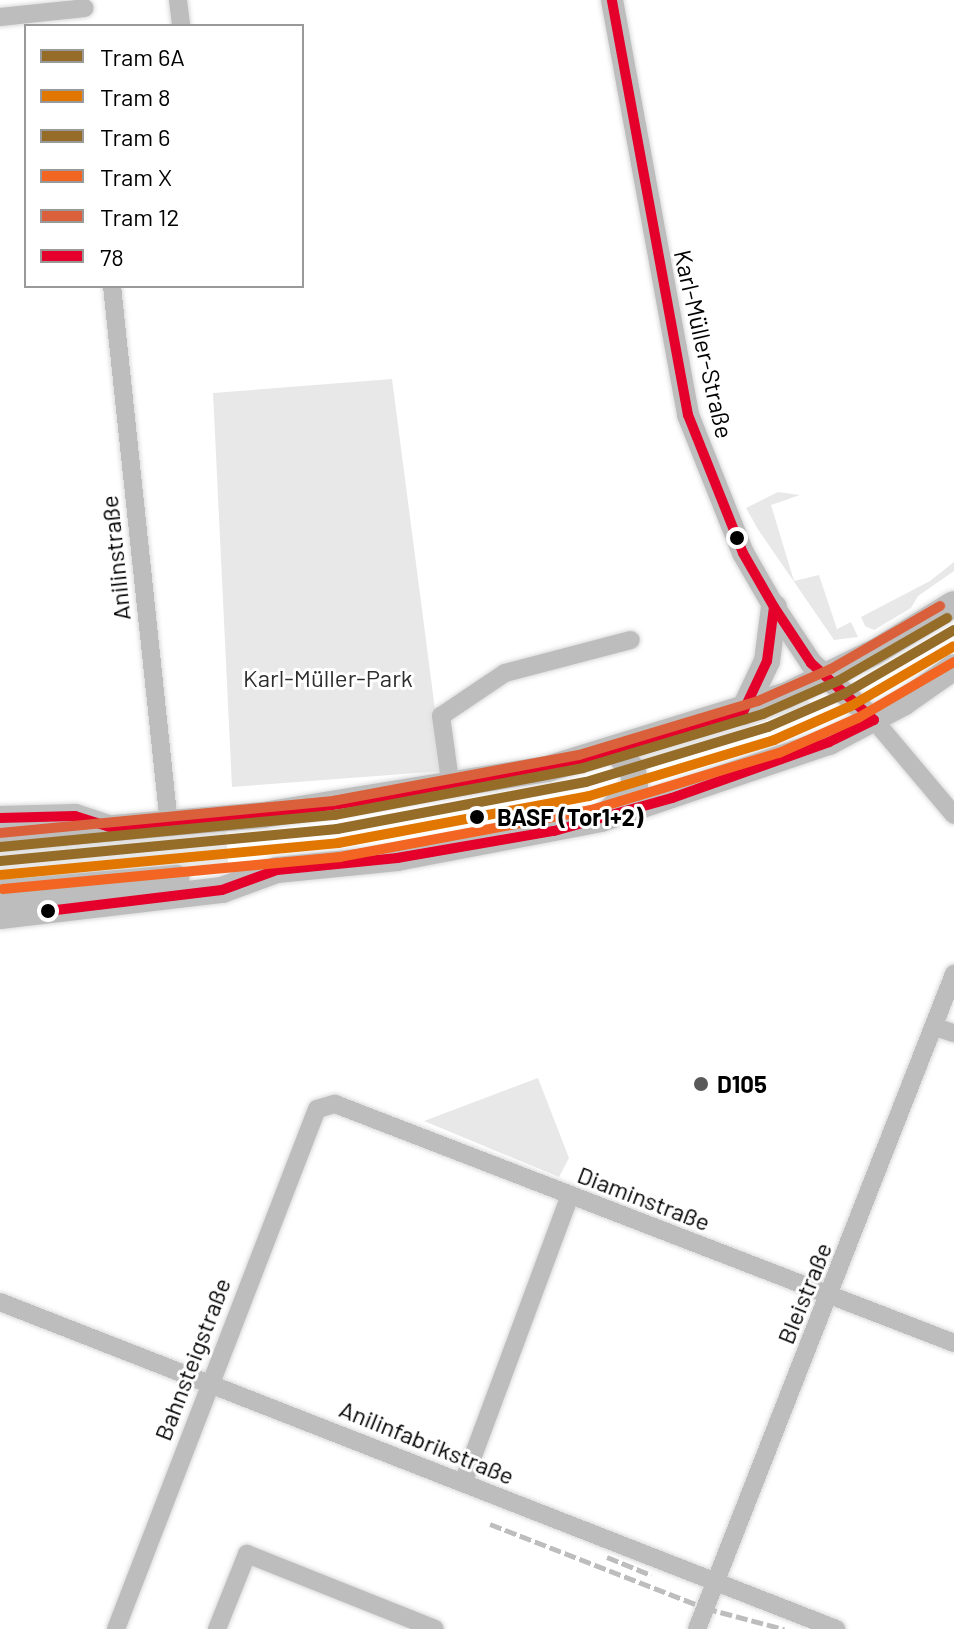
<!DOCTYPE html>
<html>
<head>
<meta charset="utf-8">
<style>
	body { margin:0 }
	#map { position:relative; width:954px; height:1629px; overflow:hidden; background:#fff; font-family:Barlow,sans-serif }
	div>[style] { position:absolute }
	.green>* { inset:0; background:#e8e8e8 }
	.roads { filter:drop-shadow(0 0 2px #dbdbdb) drop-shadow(0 0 2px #dbdbdb) }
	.minor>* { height:18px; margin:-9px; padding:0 9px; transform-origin:9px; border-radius:9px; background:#bdbdbd }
	.tertiary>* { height:22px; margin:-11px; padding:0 11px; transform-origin:11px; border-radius:11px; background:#bdbdbd }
	.secondary>* { height:24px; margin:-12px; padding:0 12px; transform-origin:12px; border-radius:12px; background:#bfbfbf }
	.primary>* { height:26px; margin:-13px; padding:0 13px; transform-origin:13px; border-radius:13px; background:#bdbdbd }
	.rail>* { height:5px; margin-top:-2.5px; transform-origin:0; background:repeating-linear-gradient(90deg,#bdbdbd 0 12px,transparent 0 16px) }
	.bus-1>* { height:10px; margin:-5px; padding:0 5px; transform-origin:5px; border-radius:5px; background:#e4002b }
	.tram-1>* { height:10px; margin:-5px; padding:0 5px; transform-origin:5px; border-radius:5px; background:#966c29 }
	.tram-2>* { height:10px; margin:-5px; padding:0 5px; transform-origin:5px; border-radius:5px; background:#e17600 }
	.tram-3>* { height:10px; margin:-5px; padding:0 5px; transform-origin:5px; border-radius:5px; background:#966c29 }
	.tram-4>* { height:10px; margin:-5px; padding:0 5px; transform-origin:5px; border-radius:5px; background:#f26522 }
	.tram-5>* { height:10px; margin:-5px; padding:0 5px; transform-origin:5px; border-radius:5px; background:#da603b }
	.dots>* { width:22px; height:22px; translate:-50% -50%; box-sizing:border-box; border:4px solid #fff; border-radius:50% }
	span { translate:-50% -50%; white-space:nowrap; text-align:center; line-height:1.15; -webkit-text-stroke:6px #fff; paint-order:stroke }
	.street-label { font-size:24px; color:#000 }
	.park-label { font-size:24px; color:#2d2d2d }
	.stop-label { font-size:24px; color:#000; font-weight:700 }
	.left { translate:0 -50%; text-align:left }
	.poi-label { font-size:24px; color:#000; font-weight:700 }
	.legend { position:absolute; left:24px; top:24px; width:280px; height:264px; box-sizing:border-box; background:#fff; border:2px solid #999; margin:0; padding:10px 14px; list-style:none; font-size:24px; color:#000 }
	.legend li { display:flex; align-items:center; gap:16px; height:40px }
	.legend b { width:40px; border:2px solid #999 }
</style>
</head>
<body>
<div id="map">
	<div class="green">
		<div style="clip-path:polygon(392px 379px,443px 771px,232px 787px,213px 393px)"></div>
		<div style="clip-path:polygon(778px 492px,800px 495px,771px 505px,794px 581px,819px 575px,837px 629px,851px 622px,858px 637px,834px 640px,759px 531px,746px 508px)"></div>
		<div style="clip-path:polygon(954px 562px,954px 571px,918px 596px,911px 608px,874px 630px,865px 626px,861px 617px,930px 581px)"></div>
		<div style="clip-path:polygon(804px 698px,812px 704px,700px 745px,640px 764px,636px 753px)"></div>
		<div style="clip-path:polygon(226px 831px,228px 863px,0 881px,0 849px)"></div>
		<div style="clip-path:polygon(538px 1078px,569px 1158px,559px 1177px,424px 1121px)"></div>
	</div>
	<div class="roads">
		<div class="minor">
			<div style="left:178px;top:0;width:26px;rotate:83deg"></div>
			<div style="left:0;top:17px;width:85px;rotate:-6deg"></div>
			<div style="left:112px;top:286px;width:541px;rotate:83.95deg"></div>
			<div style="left:874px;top:720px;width:124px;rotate:49.9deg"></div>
			<div style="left:451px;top:788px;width:73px;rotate:-97.9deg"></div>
			<div style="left:441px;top:716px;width:77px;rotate:-33.9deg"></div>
			<div style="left:505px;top:673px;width:130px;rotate:-14.7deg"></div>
			<div style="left:935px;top:1027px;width:20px;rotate:18deg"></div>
			<div style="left:0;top:1302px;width:898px;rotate:21.36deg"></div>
			<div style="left:463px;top:1483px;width:306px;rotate:-69.6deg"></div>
			<div style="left:116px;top:1629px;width:557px;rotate:-68.87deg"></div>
			<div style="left:317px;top:1109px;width:19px;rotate:-16deg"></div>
			<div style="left:335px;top:1104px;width:664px;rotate:21.11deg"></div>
			<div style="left:217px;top:1629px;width:81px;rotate:-68.2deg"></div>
			<div style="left:247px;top:1554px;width:202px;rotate:21.7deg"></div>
			<div style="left:697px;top:1629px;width:704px;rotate:-68.58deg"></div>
		</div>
		<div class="tertiary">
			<div style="left:612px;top:0;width:422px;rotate:79.6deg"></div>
			<div style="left:688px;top:415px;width:149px;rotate:68.3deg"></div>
			<div style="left:743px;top:553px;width:62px;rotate:60.1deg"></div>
			<div style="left:774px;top:607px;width:67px;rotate:56.5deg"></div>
			<div style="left:811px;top:663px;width:85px;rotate:42.1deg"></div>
		</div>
		<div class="secondary">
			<div style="left:0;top:818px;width:75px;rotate:-1.5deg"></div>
			<div style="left:75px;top:816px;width:40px;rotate:18deg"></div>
		</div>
		<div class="primary">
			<div style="left:743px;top:712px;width:56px;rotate:-64.8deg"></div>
			<div style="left:767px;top:661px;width:54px;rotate:-82.6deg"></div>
			<div style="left:607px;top:814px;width:39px;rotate:-44deg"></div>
			<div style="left:635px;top:787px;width:17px;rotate:-97deg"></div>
			<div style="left:633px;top:770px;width:25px;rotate:-132deg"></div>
			<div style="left:0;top:838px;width:264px;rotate:-5deg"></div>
			<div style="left:263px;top:815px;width:288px;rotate:-9.2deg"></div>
			<div style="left:547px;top:769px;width:249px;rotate:-17.1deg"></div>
			<div style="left:785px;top:696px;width:100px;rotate:-26.1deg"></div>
			<div style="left:875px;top:652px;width:92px;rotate:-31.3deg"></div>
			<div style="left:0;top:893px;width:177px;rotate:-4.9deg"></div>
			<div style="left:0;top:916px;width:224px;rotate:-6.7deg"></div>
			<div style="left:222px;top:890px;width:59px;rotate:-20deg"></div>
			<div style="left:277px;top:870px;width:121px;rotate:-5.7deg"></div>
			<div style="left:397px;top:858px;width:208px;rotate:-10.8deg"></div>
			<div style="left:601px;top:819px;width:241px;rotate:-18.7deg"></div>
			<div style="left:829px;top:742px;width:84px;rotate:-27.8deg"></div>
			<div style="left:903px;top:703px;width:62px;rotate:-35.2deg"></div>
		</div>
	</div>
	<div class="rail">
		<div style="left:490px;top:1524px;width:231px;rotate:21.3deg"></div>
		<div style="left:705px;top:1608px;width:82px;rotate:14.9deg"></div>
		<div style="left:607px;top:1557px;width:48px;rotate:22.2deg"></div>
	</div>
	<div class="bus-1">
		<div style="left:0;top:818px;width:75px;rotate:-1.5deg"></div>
		<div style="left:75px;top:816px;width:43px;rotate:17.6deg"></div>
		<div style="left:116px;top:829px;width:148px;rotate:-5.4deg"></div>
		<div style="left:263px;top:815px;width:190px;rotate:-8.2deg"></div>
		<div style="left:451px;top:788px;width:169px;rotate:-12.6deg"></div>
		<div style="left:616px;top:751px;width:133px;rotate:-17.1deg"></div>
		<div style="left:743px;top:712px;width:56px;rotate:-64.8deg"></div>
		<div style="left:767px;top:661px;width:54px;rotate:-82.6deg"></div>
		<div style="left:48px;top:911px;width:175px;rotate:-6.9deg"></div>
		<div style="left:222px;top:890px;width:59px;rotate:-20deg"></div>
		<div style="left:277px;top:870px;width:121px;rotate:-5.7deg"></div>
		<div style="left:397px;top:858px;width:159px;rotate:-9.8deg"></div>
		<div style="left:554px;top:831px;width:123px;rotate:-15.6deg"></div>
		<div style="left:672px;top:798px;width:167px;rotate:-19.6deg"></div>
		<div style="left:829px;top:742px;width:50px;rotate:-26.1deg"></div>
		<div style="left:874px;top:720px;width:85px;rotate:-137.9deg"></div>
		<div style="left:811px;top:663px;width:67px;rotate:-123.5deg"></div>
		<div style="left:774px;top:607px;width:62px;rotate:-119.9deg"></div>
		<div style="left:743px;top:553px;width:149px;rotate:-111.7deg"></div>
		<div style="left:688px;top:415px;width:422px;rotate:-100.4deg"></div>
	</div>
	<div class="tram-1">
		<div style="left:0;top:861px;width:339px;rotate:-5.4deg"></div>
		<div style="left:337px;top:829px;width:253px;rotate:-10.7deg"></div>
		<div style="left:586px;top:782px;width:190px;rotate:-16.8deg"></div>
		<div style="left:768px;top:727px;width:83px;rotate:-23.5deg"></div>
		<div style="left:844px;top:694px;width:127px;rotate:-30.2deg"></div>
	</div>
	<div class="tram-2">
		<div style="left:1px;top:875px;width:339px;rotate:-5.4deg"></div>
		<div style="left:338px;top:843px;width:255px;rotate:-10.6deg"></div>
		<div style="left:589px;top:796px;width:193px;rotate:-16.8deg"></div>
		<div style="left:774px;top:740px;width:84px;rotate:-23.8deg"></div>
		<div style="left:851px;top:706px;width:119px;rotate:-30.2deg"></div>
	</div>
	<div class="tram-3">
		<div style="left:0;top:847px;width:337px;rotate:-5.5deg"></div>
		<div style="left:335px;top:815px;width:252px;rotate:-10.7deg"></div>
		<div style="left:583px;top:768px;width:188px;rotate:-16.7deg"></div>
		<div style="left:763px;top:714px;width:82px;rotate:-23.7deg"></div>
		<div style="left:838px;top:681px;width:126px;rotate:-30deg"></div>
	</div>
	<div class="tram-4">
		<div style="left:3px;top:889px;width:339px;rotate:-5.4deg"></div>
		<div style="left:340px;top:857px;width:255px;rotate:-10.6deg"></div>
		<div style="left:591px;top:810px;width:196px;rotate:-16.9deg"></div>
		<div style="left:779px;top:753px;width:86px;rotate:-23.9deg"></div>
		<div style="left:858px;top:718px;width:111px;rotate:-30.3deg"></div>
	</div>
	<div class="tram-5">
		<div style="left:0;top:833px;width:335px;rotate:-5.5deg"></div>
		<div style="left:333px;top:801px;width:250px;rotate:-10.6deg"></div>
		<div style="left:579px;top:755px;width:187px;rotate:-16.8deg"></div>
		<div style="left:758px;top:701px;width:80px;rotate:-23.7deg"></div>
		<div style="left:831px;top:669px;width:126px;rotate:-30deg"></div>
	</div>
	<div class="dots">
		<div style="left:737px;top:538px;background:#000"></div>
		<div style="left:477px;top:817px;background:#000"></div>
		<div style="left:48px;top:911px;background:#000"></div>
		<div style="left:701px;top:1084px;background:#595959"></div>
	</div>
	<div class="street-label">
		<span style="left:704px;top:344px;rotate:77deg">Karl-Müller-Straße</span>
		<span style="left:115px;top:558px;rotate:-96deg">Anilinstraße</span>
		<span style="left:644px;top:1198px;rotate:21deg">Diaminstraße</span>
		<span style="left:804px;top:1293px;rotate:-68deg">Bleistraße</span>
		<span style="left:192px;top:1359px;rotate:-69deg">Bahnsteigstraße</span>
		<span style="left:427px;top:1442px;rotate:22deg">Anilinfabrikstraße</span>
	</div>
	<div class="park-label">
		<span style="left:328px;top:678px">Karl-Müller-Park</span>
	</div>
	<div class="stop-label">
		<span class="left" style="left:497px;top:817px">BASF (Tor1+2)</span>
	</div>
	<div class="poi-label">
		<span class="left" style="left:717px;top:1084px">D105</span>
	</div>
	<ul class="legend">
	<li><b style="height:10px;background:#966c29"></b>Tram 6A</li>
	<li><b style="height:10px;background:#e17600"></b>Tram 8</li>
	<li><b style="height:10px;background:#966c29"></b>Tram 6</li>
	<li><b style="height:10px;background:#f26522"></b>Tram X</li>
	<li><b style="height:10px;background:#da603b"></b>Tram 12</li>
	<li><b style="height:10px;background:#e4002b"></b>78</li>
	</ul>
</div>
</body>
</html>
